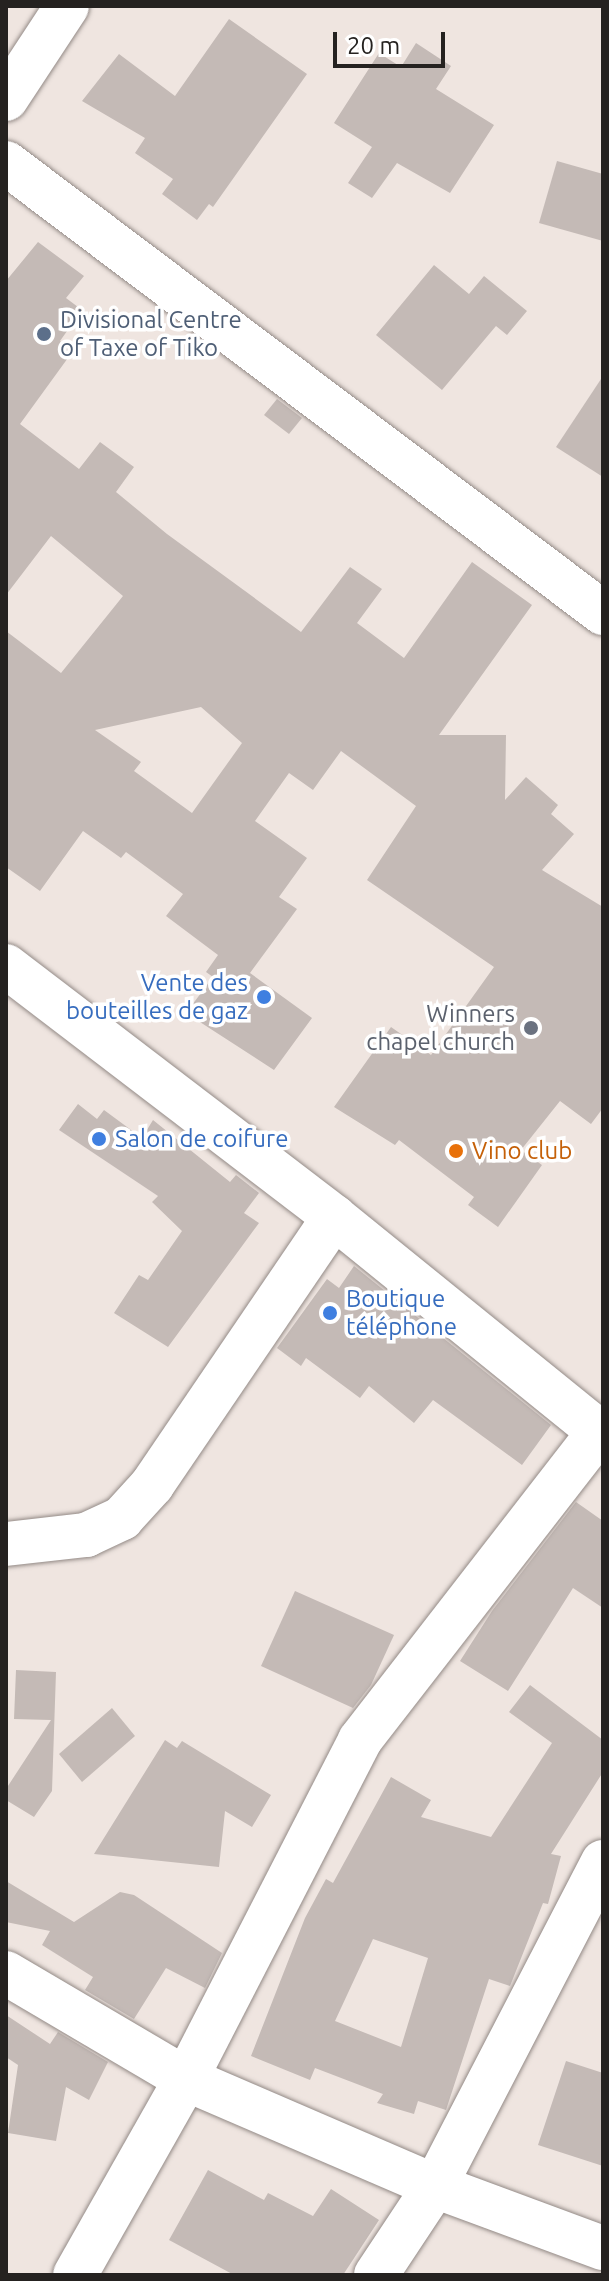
<!DOCTYPE html>
<html>
<head>
<meta charset="utf-8">
<style>
	body { margin:0 }
	#map { position:relative; width:609px; height:2281px; overflow:hidden; background:#efe5e0; font-family:Ubuntu,sans-serif }
	div>[style] { position:absolute }
	.building>* { inset:0; background:#c4bab6 }
	.roads { filter:drop-shadow(0 0 2px #938a86) drop-shadow(0 0 2px #938a86) }
	.minor>* { height:44px; margin:-22px; padding:0 22px; transform-origin:22px; border-radius:22px; background:#fff }
	.tertiary>* { height:44px; margin:-22px; padding:0 22px; transform-origin:22px; border-radius:22px; background:#fff }
	.dots>* { width:22px; height:22px; translate:-50% -50%; box-sizing:border-box; border:4px solid #fff; border-radius:50% }
	span { translate:-50% -50%; white-space:nowrap; text-align:center; line-height:1.15; -webkit-text-stroke:7px #fff; paint-order:stroke }
	.service-label { font-size:24px; color:#4e5e75 }
	.left { translate:0 -50%; text-align:left }
	.shop-label { font-size:24px; color:#366cbe }
	.right { translate:-100% -50%; text-align:right }
	.worship-label { font-size:24px; color:#5b616d }
	.food-label { font-size:24px; color:#c56008 }
	.frame { position:absolute; inset:0; border:8px solid #252220; pointer-events:none }
	.scale { position:absolute; left:333px; top:32px; width:112px; height:36px; box-sizing:border-box; border:4px solid #252220; border-top:0; padding-left:10px; font-size:24px; line-height:28px; white-space:nowrap; color:#252220; -webkit-text-stroke:6px #fff; paint-order:stroke }
</style>
</head>
<body>
<div id="map">
	<div class="building">
		<div style="clip-path:polygon(229px 19px,307px 74px,213px 207px,209px 204px,197px 220px,162px 194px,173px 179px,135px 153px,145px 138px,82px 101px,119px 54px,175px 96px)"></div>
		<div style="clip-path:polygon(416px 43px,451px 66px,436px 89px,494px 125px,450px 193px,397px 163px,372px 198px,348px 183px,372px 147px,334px 123px,379px 53px,401px 67px)"></div>
		<div style="clip-path:polygon(557px 161px,603px 174px,603px 241px,539px 223px)"></div>
		<div style="clip-path:polygon(evenodd,38px 242px,84px 276px,66px 298px,82px 310px,60px 341px,73px 351px,20px 424px,79px 469px,100px 442px,134px 467px,116px 492px,167px 534px,301px 632px,350px 567px,382px 589px,357px 623px,404px 658px,472px 562px,532px 605px,439px 735px,506px 735px,505px 800px,526px 777px,558px 805px,551px 814px,574px 834px,542px 870px,603px 907px,603px 1108px,591px 1124px,560px 1101px,521px 1150px,542px 1165px,498px 1227px,468px 1205px,474px 1197px,399px 1140px,395px 1145px,334px 1107px,391px 1027px,431px 1055px,494px 967px,367px 880px,416px 806px,341px 751px,313px 790px,289px 773px,255px 821px,307px 858px,279px 897px,297px 909px,250px 973px,312px 1018px,274px 1070px,186px 1013px,213px 977px,206px 972px,218px 955px,166px 916px,183px 894px,126px 852px,121px 858px,83px 831px,40px 891px,6px 867px,6px 631px,61px 673px,123px 596px,51px 536px,6px 595px,6px 281px,38px 242px,201px 707px,242px 743px,192px 813px,134px 771px,141px 762px,95px 730px,201px 707px)"></div>
		<div style="clip-path:polygon(434px 265px,469px 294px,484px 276px,527px 311px,507px 335px,496px 326px,442px 390px,376px 335px)"></div>
		<div style="clip-path:polygon(603px 376px,603px 477px,556px 447px)"></div>
		<div style="clip-path:polygon(277px 399px,302px 418px,289px 434px,264px 415px)"></div>
		<div style="clip-path:polygon(78px 1104px,97px 1119px,104px 1110px,142px 1138px,153px 1120px,230px 1182px,236px 1175px,259px 1193px,244px 1213px,259px 1223px,168px 1347px,114px 1313px,139px 1275px,148px 1280px,182px 1231px,152px 1202px,158px 1196px,59px 1130px)"></div>
		<div style="clip-path:polygon(354px 1266px,551px 1425px,522px 1465px,433px 1400px,414px 1423px,369px 1386px,360px 1398px,306px 1358px,301px 1366px,277px 1348px,327px 1279px,339px 1288px)"></div>
		<div style="clip-path:polygon(576px 1502px,603px 1521px,603px 1608px,573px 1588px,508px 1691px,460px 1661px,492px 1611px)"></div>
		<div style="clip-path:polygon(295px 1591px,394px 1635px,371px 1685px,353px 1708px,261px 1666px)"></div>
		<div style="clip-path:polygon(16px 1670px,56px 1672px,52px 1791px,34px 1817px,6px 1800px,6px 1789px,51px 1720px,14px 1719px)"></div>
		<div style="clip-path:polygon(evenodd,530px 1685px,603px 1740px,603px 1772px,551px 1854px,561px 1856px,548px 1904px,543px 1903px,510px 1986px,489px 1979px,446px 2110px,418px 2101px,414px 2114px,377px 2103px,383px 2094px,315px 2068px,310px 2080px,251px 2056px,305px 1918px,326px 1879px,333px 1883px,391px 1777px,431px 1800px,421px 1817px,491px 1837px,552px 1743px,509px 1712px,530px 1685px,373px 1939px,428px 1958px,401px 2047px,335px 2021px,373px 1939px)"></div>
		<div style="clip-path:polygon(112px 1708px,135px 1736px,82px 1782px,59px 1754px)"></div>
		<div style="clip-path:polygon(165px 1740px,177px 1748px,182px 1741px,271px 1795px,252px 1827px,225px 1811px,219px 1867px,94px 1854px)"></div>
		<div style="clip-path:polygon(6px 1881px,74px 1922px,120px 1892px,134px 1895px,222px 1953px,205px 1988px,166px 1968px,134px 2019px,85px 1990px,93px 1977px,42px 1945px,50px 1931px,6px 1922px)"></div>
		<div style="clip-path:polygon(6px 2015px,50px 2044px,58px 2032px,108px 2062px,89px 2100px,66px 2087px,56px 2141px,8px 2133px,18px 2065px,6px 2057px)"></div>
		<div style="clip-path:polygon(566px 2061px,603px 2073px,603px 2166px,538px 2145px)"></div>
		<div style="clip-path:polygon(208px 2170px,264px 2200px,268px 2193px,313px 2216px,331px 2189px,379px 2220px,343px 2275px,234px 2275px,169px 2240px)"></div>
	</div>
	<div class="roads">
		<div class="minor">
			<div style="left:6px;top:99px;width:111px;rotate:-56.7deg"></div>
			<div style="left:6px;top:163px;width:748px;rotate:37.01deg"></div>
			<div style="left:6px;top:1544px;width:81px;rotate:-6.4deg"></div>
			<div style="left:86px;top:1535px;width:40px;rotate:-25deg"></div>
			<div style="left:122px;top:1518px;width:45px;rotate:-47.7deg"></div>
			<div style="left:152px;top:1485px;width:324px;rotate:-55.8deg"></div>
			<div style="left:6px;top:1973px;width:209px;rotate:30.5deg"></div>
			<div style="left:186px;top:2079px;width:271px;rotate:23.3deg"></div>
			<div style="left:435px;top:2186px;width:179px;rotate:20.3deg"></div>
			<div style="left:75px;top:2275px;width:225px;rotate:-60.5deg"></div>
			<div style="left:186px;top:2079px;width:381px;rotate:-62.8deg"></div>
			<div style="left:360px;top:1740px;width:390px;rotate:-52.2deg"></div>
			<div style="left:376px;top:2275px;width:107px;rotate:-56.5deg"></div>
			<div style="left:435px;top:2186px;width:365px;rotate:-62.6deg"></div>
		</div>
		<div class="tertiary">
			<div style="left:6px;top:966px;width:413px;rotate:37.4deg"></div>
			<div style="left:334px;top:1217px;width:346px;rotate:39deg"></div>
		</div>
	</div>
	<div class="dots">
		<div style="left:44px;top:334px;background:#5c6f8a"></div>
		<div style="left:264px;top:997px;background:#3f7fe0"></div>
		<div style="left:531px;top:1028px;background:#6b7280"></div>
		<div style="left:99px;top:1139px;background:#3f7fe0"></div>
		<div style="left:456px;top:1151px;background:#e8710a"></div>
		<div style="left:330px;top:1313px;background:#3f7fe0"></div>
	</div>
	<div class="service-label">
		<span class="left" style="left:60px;top:334px">Divisional Centre<br>of Taxe of Tiko</span>
	</div>
	<div class="shop-label">
		<span class="right" style="left:248px;top:997px">Vente des<br>bouteilles de gaz</span>
		<span class="left" style="left:115px;top:1139px">Salon de coifure</span>
		<span class="left" style="left:346px;top:1313px">Boutique<br>téléphone</span>
	</div>
	<div class="worship-label">
		<span class="right" style="left:515px;top:1028px">Winners<br>chapel church</span>
	</div>
	<div class="food-label">
		<span class="left" style="left:472px;top:1151px">Vino club</span>
	</div>
	<div class="frame"></div>
	<div class="scale">20 m</div>
</div>
</body>
</html>
